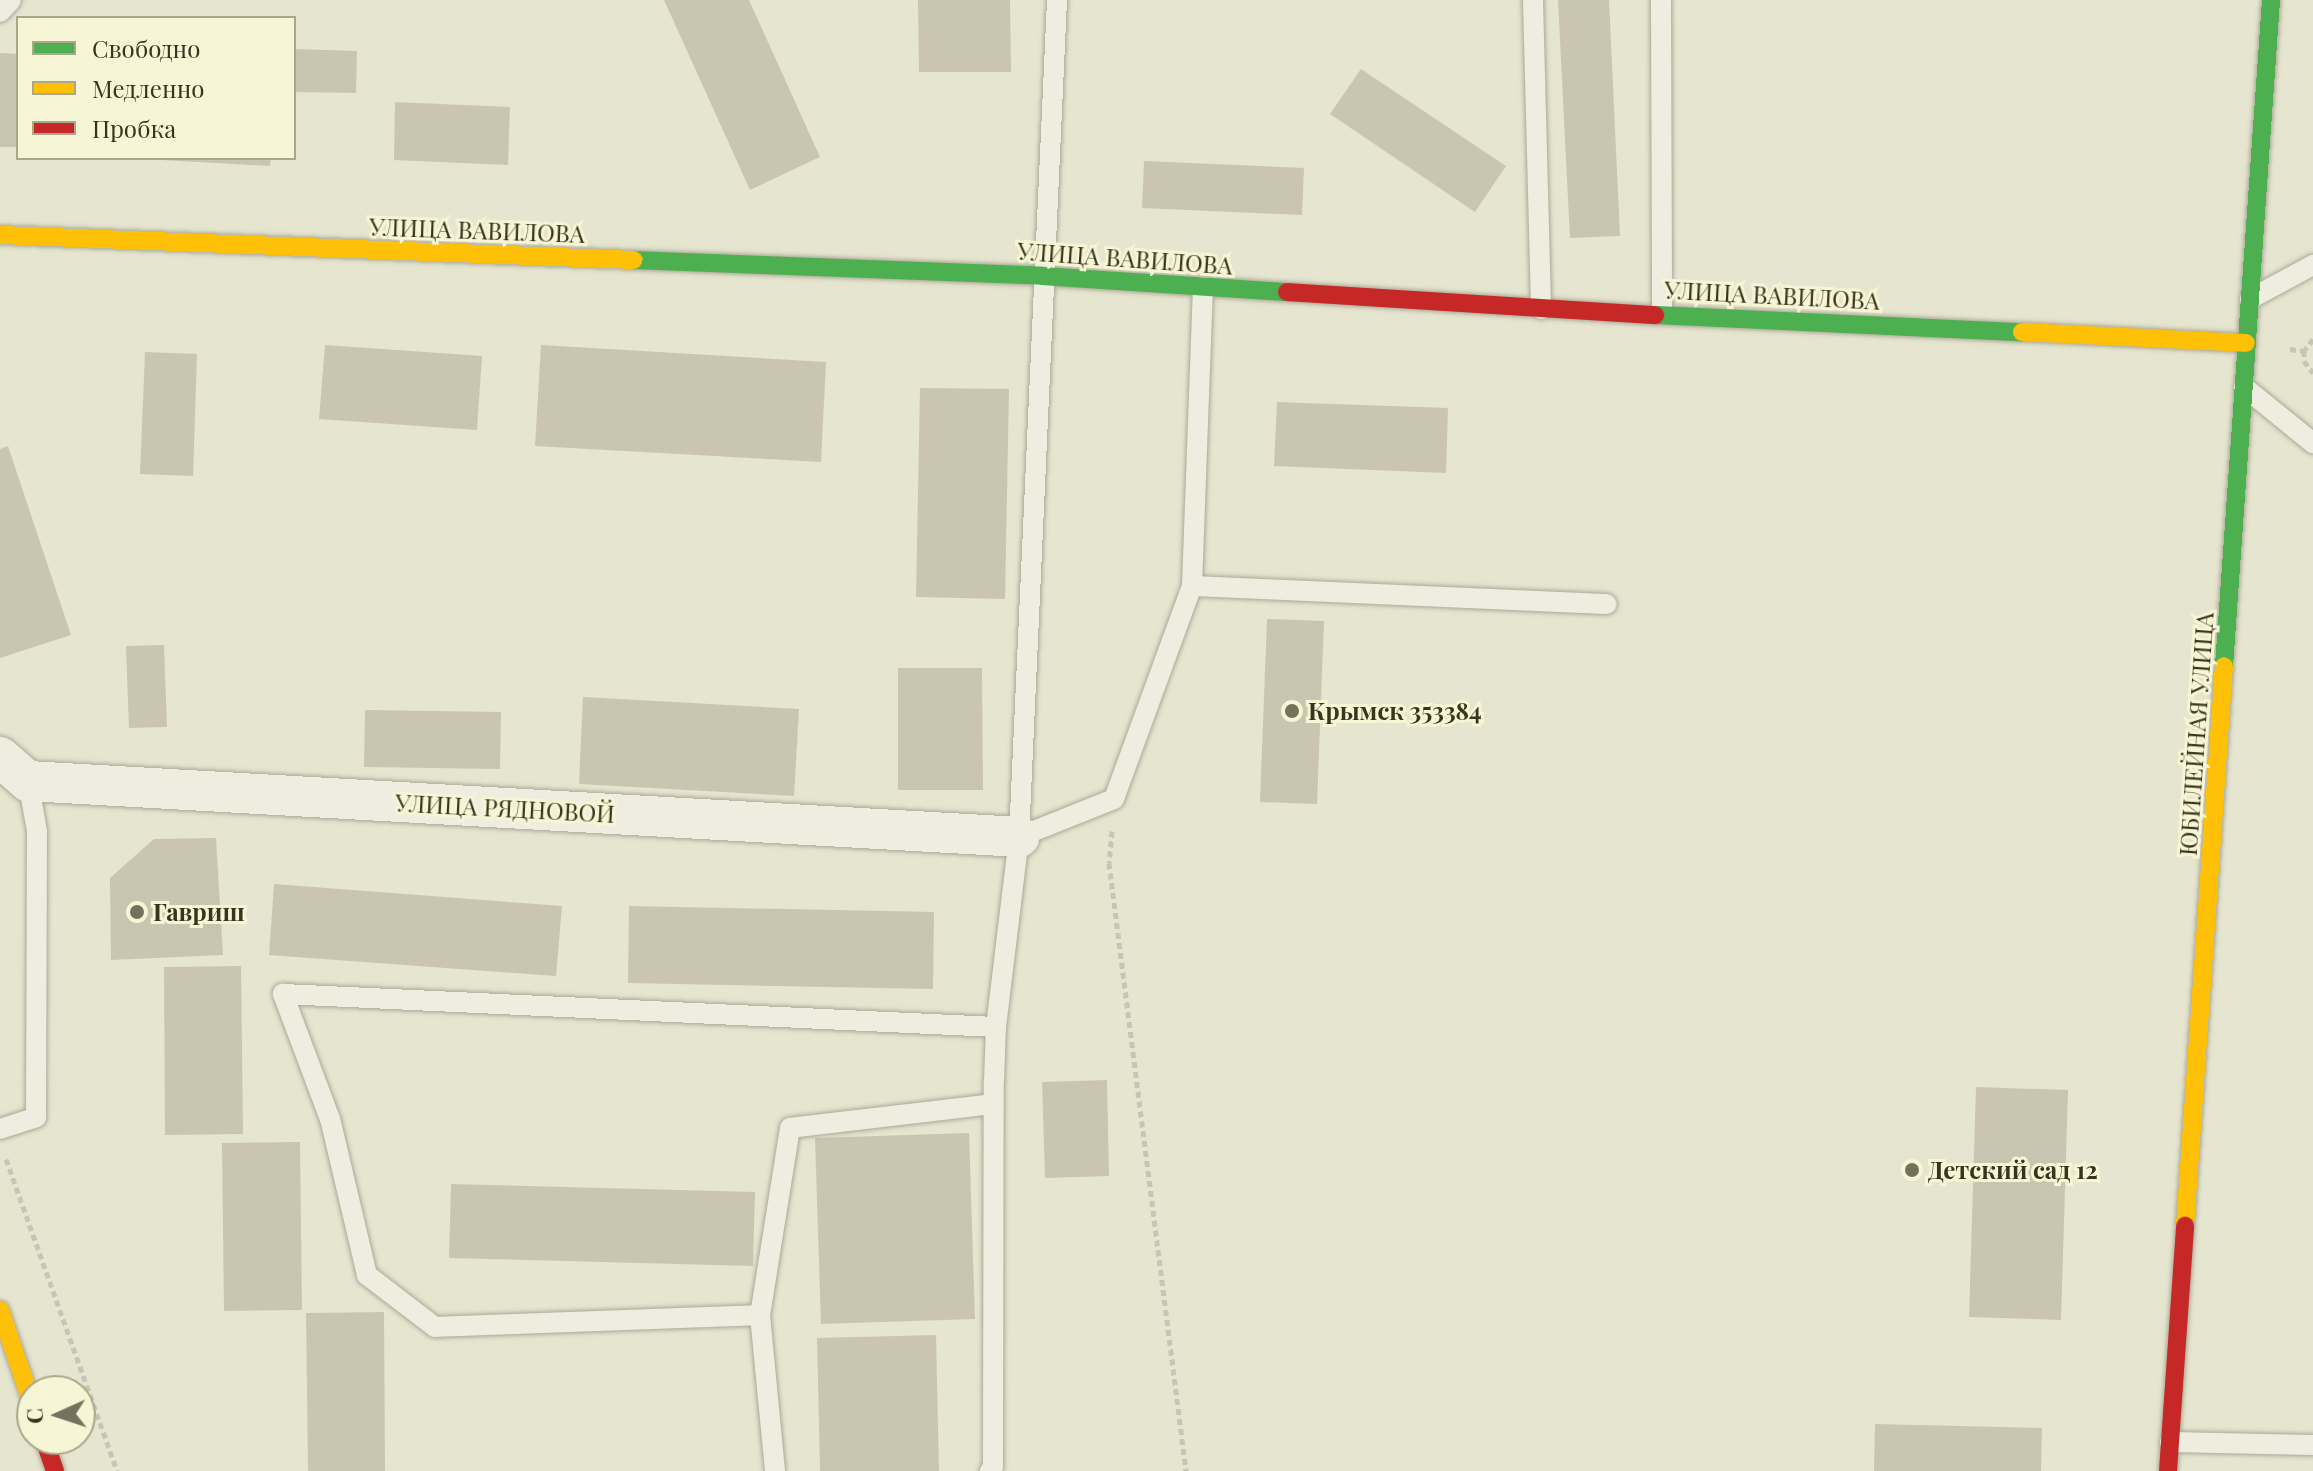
<!DOCTYPE html>
<html>
<head>
<meta charset="utf-8">
<style>
	body { margin:0 }
	#map { position:relative; width:2313px; height:1471px; overflow:hidden; background:#e6e5cf; font-family:"Playfair Display",serif }
	div>[style] { position:absolute }
	.building>* { inset:0; background:#cac5b0 }
	.path>* { height:5px; margin-top:-2.5px; transform-origin:0; background:repeating-linear-gradient(90deg,#c7c5b7 0 6px,transparent 0 10px) }
	.roads { filter:drop-shadow(0 0 2px #aba997) drop-shadow(0 0 2px #aba997) }
	.lane>* { height:20px; margin:-10px; padding:0 10px; transform-origin:10px; border-radius:10px; background:#eeede0 }
	.street>* { height:40px; margin:-20px; padding:0 20px; transform-origin:20px; border-radius:20px; background:#eeede0 }
	.fast>* { height:18px; margin:-9px; padding:0 9px; transform-origin:9px; border-radius:9px; background:#4caf50 }
	.slow>* { height:18px; margin:-9px; padding:0 9px; transform-origin:9px; border-radius:9px; background:#ffc107 }
	.jam>* { height:18px; margin:-9px; padding:0 9px; transform-origin:9px; border-radius:9px; background:#c62828 }
	.dots>* { width:22px; height:22px; translate:-50% -50%; box-sizing:border-box; border:4px solid #f6f5d5; border-radius:50% }
	span { translate:-50% -50%; white-space:nowrap; text-align:center; line-height:1.15; -webkit-text-stroke:6px #f6f5d5; paint-order:stroke }
	.street-label { font-size:24px; color:#3a331f }
	.poi-label { font-size:24px; color:#3a331f; font-weight:700 }
	.left { translate:0 -50%; text-align:left }
	.legend { position:absolute; left:16px; top:16px; width:280px; height:144px; box-sizing:border-box; background:#f6f5d5; border:2px solid #aba78c; margin:0; padding:10px 14px; list-style:none; font-size:24px; color:#3a331f }
	.legend li { display:flex; align-items:center; gap:16px; height:40px }
	.legend b { width:40px; border:2px solid #aba78c }
	.north { position:absolute; left:16px; top:1375px; width:80px; height:80px; box-sizing:border-box; background:#f6f5d5; border:2px solid #aba78c; border-radius:50%; rotate:267deg; font-size:22px; font-weight:700; line-height:32px; text-align:center; color:#3a331f }
	.north::after { content:''; display:block; margin:auto; width:28px; height:36px; background:#76715d; clip-path:polygon(50% 0,100% 100%,50% 72%,0 100%) }
</style>
</head>
<body>
<div id="map">
	<div class="building">
		<div style="clip-path:polygon(664px 0,749px 0,820px 157px,750px 190px)"></div>
		<div style="clip-path:polygon(918px 0,1010px 0,1011px 72px,919px 72px)"></div>
		<div style="clip-path:polygon(1558px 0,1609px 0,1620px 236px,1570px 238px)"></div>
		<div style="clip-path:polygon(294px 49px,357px 51px,356px 93px,294px 92px)"></div>
		<div style="clip-path:polygon(0 53px,18px 54px,18px 147px,0 147px)"></div>
		<div style="clip-path:polygon(1361px 69px,1506px 166px,1475px 212px,1330px 114px)"></div>
		<div style="clip-path:polygon(395px 102px,510px 107px,508px 165px,394px 160px)"></div>
		<div style="clip-path:polygon(126px 158px,271px 158px,270px 166px)"></div>
		<div style="clip-path:polygon(1144px 161px,1304px 168px,1302px 215px,1142px 208px)"></div>
		<div style="clip-path:polygon(325px 345px,482px 356px,477px 430px,319px 419px)"></div>
		<div style="clip-path:polygon(541px 345px,826px 362px,821px 462px,535px 446px)"></div>
		<div style="clip-path:polygon(145px 352px,197px 354px,193px 476px,140px 474px)"></div>
		<div style="clip-path:polygon(920px 388px,1009px 389px,1005px 599px,916px 597px)"></div>
		<div style="clip-path:polygon(1277px 402px,1448px 408px,1446px 473px,1274px 466px)"></div>
		<div style="clip-path:polygon(8px 446px,71px 635px,0 658px,0 449px)"></div>
		<div style="clip-path:polygon(1267px 619px,1324px 621px,1317px 804px,1260px 802px)"></div>
		<div style="clip-path:polygon(164px 645px,167px 727px,129px 728px,126px 646px)"></div>
		<div style="clip-path:polygon(898px 668px,982px 668px,983px 790px,898px 790px)"></div>
		<div style="clip-path:polygon(583px 697px,799px 709px,794px 796px,579px 784px)"></div>
		<div style="clip-path:polygon(365px 710px,501px 712px,500px 769px,364px 767px)"></div>
		<div style="clip-path:polygon(216px 838px,223px 955px,111px 960px,110px 878px,154px 839px)"></div>
		<div style="clip-path:polygon(274px 884px,562px 906px,556px 976px,269px 955px)"></div>
		<div style="clip-path:polygon(629px 906px,934px 912px,933px 989px,628px 983px)"></div>
		<div style="clip-path:polygon(241px 966px,243px 1134px,165px 1135px,164px 967px)"></div>
		<div style="clip-path:polygon(1107px 1080px,1109px 1176px,1045px 1178px,1042px 1082px)"></div>
		<div style="clip-path:polygon(1976px 1087px,2068px 1090px,2061px 1320px,1969px 1317px)"></div>
		<div style="clip-path:polygon(969px 1133px,975px 1319px,821px 1324px,815px 1138px)"></div>
		<div style="clip-path:polygon(300px 1142px,302px 1310px,224px 1311px,222px 1143px)"></div>
		<div style="clip-path:polygon(451px 1184px,755px 1192px,753px 1266px,449px 1258px)"></div>
		<div style="clip-path:polygon(384px 1312px,385px 1471px,308px 1471px,306px 1313px)"></div>
		<div style="clip-path:polygon(936px 1335px,939px 1471px,820px 1471px,817px 1338px)"></div>
		<div style="clip-path:polygon(1875px 1424px,2042px 1428px,2041px 1471px,1874px 1471px)"></div>
	</div>
	<div class="path">
		<div style="left:2313px;top:339px;width:15px;rotate:127deg"></div>
		<div style="left:2304px;top:351px;width:10px;rotate:90deg"></div>
		<div style="left:2304px;top:361px;width:15px;rotate:53deg"></div>
		<div style="left:2290px;top:349px;width:14px;rotate:8deg"></div>
		<div style="left:1112px;top:831px;width:32px;rotate:95deg"></div>
		<div style="left:1109px;top:863px;width:613px;rotate:82.78deg"></div>
		<div style="left:6px;top:1159px;width:331px;rotate:70.4deg"></div>
	</div>
	<div class="roads">
		<div class="lane">
			<div style="left:1533px;top:0;width:309px;rotate:88.5deg"></div>
			<div style="left:1661px;top:0;width:313px;rotate:89.8deg"></div>
			<div style="left:0;top:12px;width:16px;rotate:-47deg"></div>
			<div style="left:2250px;top:299px;width:72px;rotate:-28.4deg"></div>
			<div style="left:2244px;top:387px;width:89px;rotate:39.1deg"></div>
			<div style="left:1192px;top:586px;width:415px;rotate:2.5deg"></div>
			<div style="left:1019px;top:837px;width:102px;rotate:-21.8deg"></div>
			<div style="left:1114px;top:799px;width:227px;rotate:-69.9deg"></div>
			<div style="left:1192px;top:586px;width:299px;rotate:-87.9deg"></div>
			<div style="left:993px;top:1104px;width:204px;rotate:173.3deg"></div>
			<div style="left:790px;top:1128px;width:189px;rotate:99.1deg"></div>
			<div style="left:760px;top:1315px;width:325px;rotate:177.9deg"></div>
			<div style="left:435px;top:1327px;width:86px;rotate:-142.6deg"></div>
			<div style="left:367px;top:1275px;width:160px;rotate:-103.3deg"></div>
			<div style="left:330px;top:1119px;width:134px;rotate:-110.6deg"></div>
			<div style="left:283px;top:994px;width:714px;rotate:2.65deg"></div>
			<div style="left:0;top:1129px;width:38px;rotate:-18deg"></div>
			<div style="left:36px;top:1117px;width:286px;rotate:-89.8deg"></div>
			<div style="left:37px;top:831px;width:51px;rotate:-100.2deg"></div>
			<div style="left:760px;top:1315px;width:157px;rotate:84.5deg"></div>
			<div style="left:2170px;top:1442px;width:143px;rotate:1.2deg"></div>
			<div style="left:990px;top:1471px;width:5px;rotate:-53deg"></div>
			<div style="left:993px;top:1467px;width:386px;rotate:-89.9deg"></div>
			<div style="left:994px;top:1081px;width:54px;rotate:-87.9deg"></div>
			<div style="left:996px;top:1027px;width:191px;rotate:-83.1deg"></div>
			<div style="left:1019px;top:837px;width:838px;rotate:-87.4deg"></div>
		</div>
		<div class="street">
			<div style="left:0;top:757px;width:37px;rotate:41deg"></div>
			<div style="left:28px;top:781px;width:993px;rotate:3.23deg"></div>
		</div>
		<div class="fast">
			<div style="left:634px;top:260px;width:409px;rotate:2.2deg"></div>
			<div style="left:1043px;top:276px;width:245px;rotate:3.8deg"></div>
			<div style="left:1655px;top:315px;width:367px;rotate:2.7deg"></div>
			<div style="left:2224px;top:666px;width:668px;rotate:-85.96deg"></div>
		</div>
		<div class="slow">
			<div style="left:0;top:235px;width:634px;rotate:2.26deg"></div>
			<div style="left:2022px;top:332px;width:224px;rotate:2.8deg"></div>
			<div style="left:2185px;top:1226px;width:561px;rotate:-86.02deg"></div>
			<div style="left:0;top:1310px;width:98px;rotate:71deg"></div>
		</div>
		<div class="jam">
			<div style="left:1287px;top:292px;width:369px;rotate:3.6deg"></div>
			<div style="left:44px;top:1439px;width:34px;rotate:71deg"></div>
			<div style="left:2168px;top:1471px;width:246px;rotate:-86deg"></div>
		</div>
	</div>
	<div class="dots">
		<div style="left:1292px;top:711px;background:#76715d"></div>
		<div style="left:137px;top:912px;background:#76715d"></div>
		<div style="left:1912px;top:1170px;background:#76715d"></div>
	</div>
	<div class="street-label">
		<span style="left:477px;top:230px;rotate:2deg">УЛИЦА ВАВИЛОВА</span>
		<span style="left:1125px;top:258px;rotate:4deg">УЛИЦА ВАВИЛОВА</span>
		<span style="left:1772px;top:295px;rotate:3deg">УЛИЦА ВАВИЛОВА</span>
		<span style="left:2196px;top:734px;rotate:-86deg">ЮБИЛЕЙНАЯ УЛИЦА</span>
		<span style="left:505px;top:808px;rotate:3deg">УЛИЦА РЯДНОВОЙ</span>
	</div>
	<div class="poi-label">
		<span class="left" style="left:1308px;top:711px">Крымск 353384</span>
		<span class="left" style="left:153px;top:912px">Гавриш</span>
		<span class="left" style="left:1928px;top:1170px">Детский сад 12</span>
	</div>
	<ul class="legend">
	<li><b style="height:10px;background:#4caf50"></b>Свободно</li>
	<li><b style="height:10px;background:#ffc107"></b>Медленно</li>
	<li><b style="height:10px;background:#c62828"></b>Пробка</li>
	</ul>
	<div class="north">С</div>
</div>
</body>
</html>
